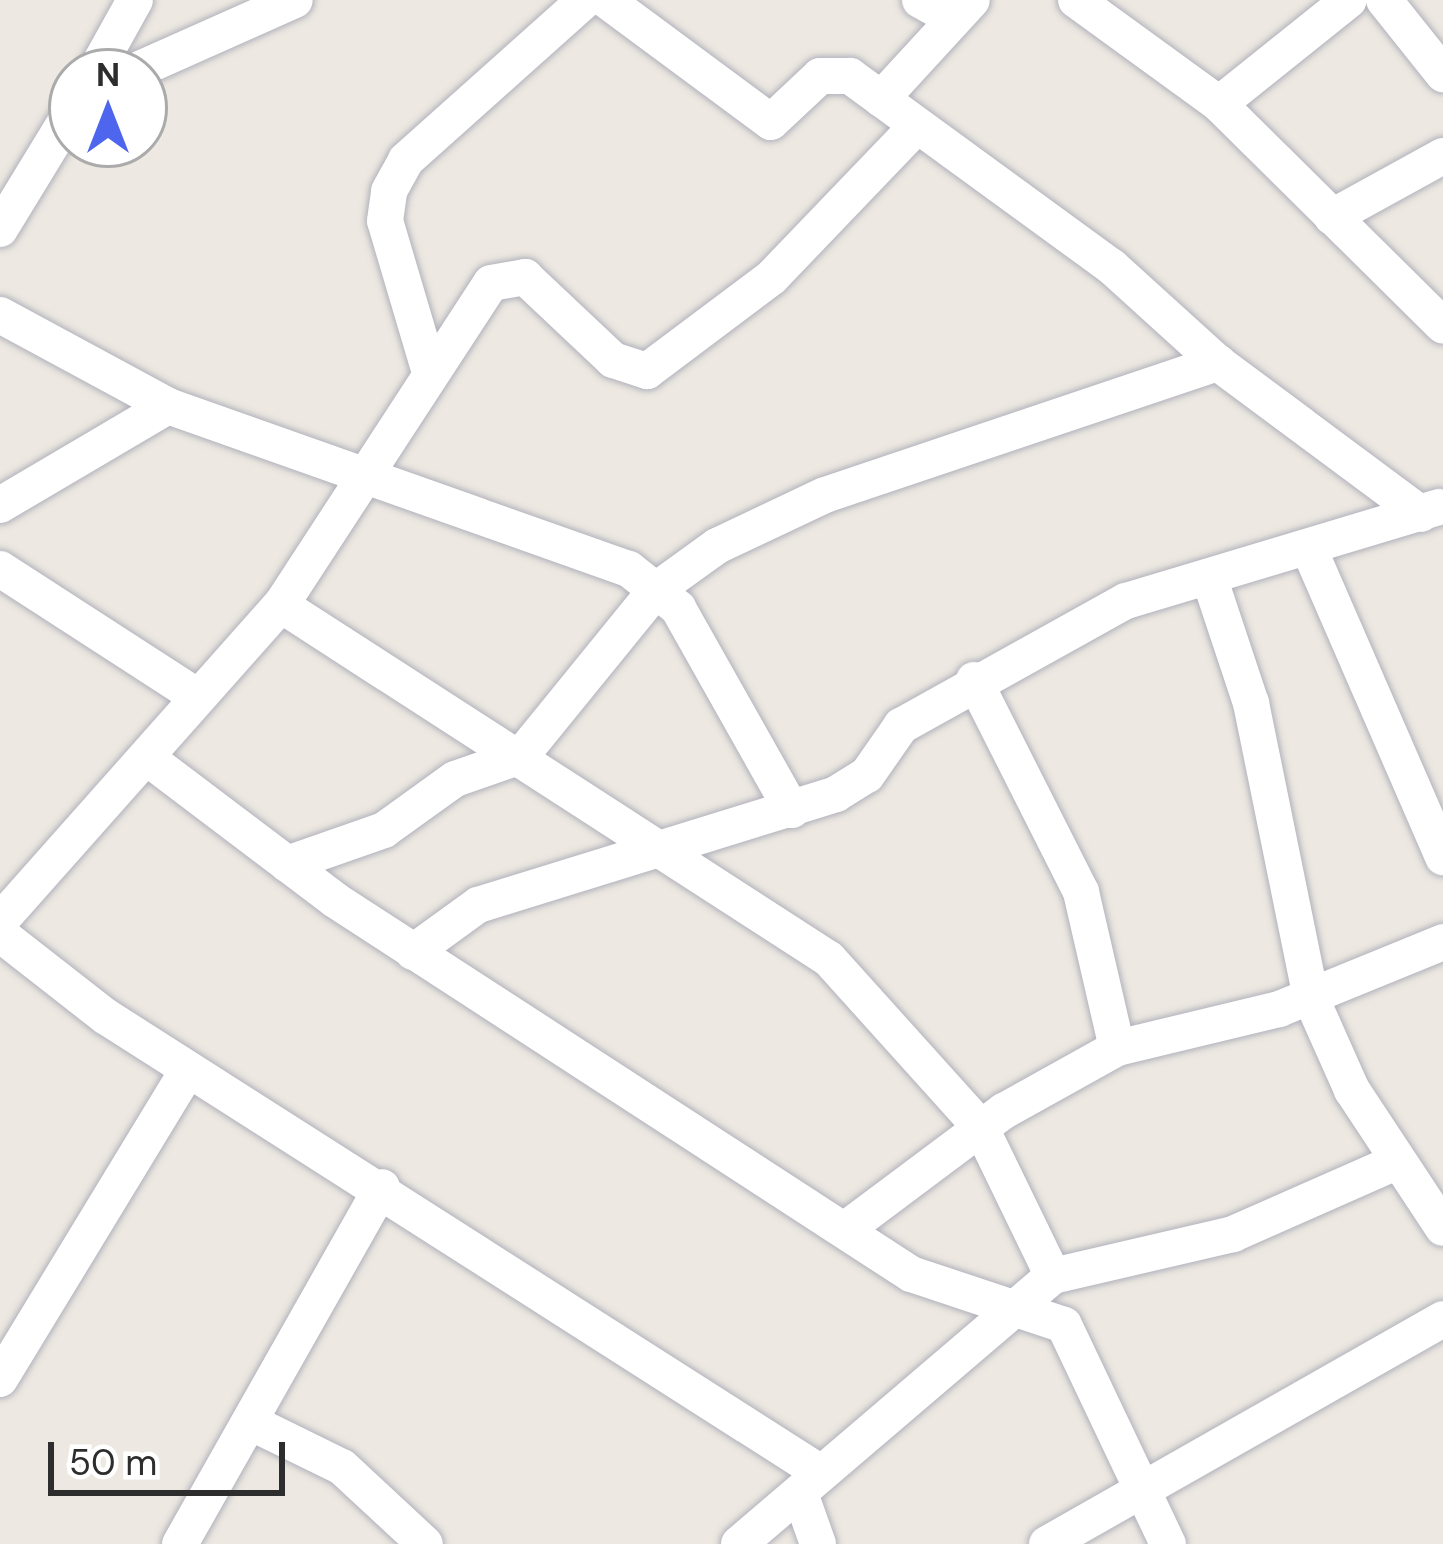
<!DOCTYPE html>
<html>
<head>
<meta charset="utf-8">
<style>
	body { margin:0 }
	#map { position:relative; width:1443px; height:1544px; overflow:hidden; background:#ede8e1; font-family:"DM Sans",sans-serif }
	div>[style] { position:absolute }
	.roads { filter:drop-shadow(0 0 3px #b1b2bc) drop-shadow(0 0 3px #b1b2bc) }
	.street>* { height:36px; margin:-18px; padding:0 18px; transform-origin:18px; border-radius:18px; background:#fff }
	span { translate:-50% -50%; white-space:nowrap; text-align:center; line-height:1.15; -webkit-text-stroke:12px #fff; paint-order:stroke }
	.north { position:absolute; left:48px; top:48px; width:120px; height:120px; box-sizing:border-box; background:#fff; border:3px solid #ababab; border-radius:50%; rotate:0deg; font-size:33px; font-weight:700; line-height:48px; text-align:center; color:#2d2d2d }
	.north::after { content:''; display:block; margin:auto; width:42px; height:54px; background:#4e66ed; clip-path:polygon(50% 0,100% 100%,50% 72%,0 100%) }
	.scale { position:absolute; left:48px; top:1442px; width:237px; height:54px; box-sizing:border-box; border:6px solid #2d2d2d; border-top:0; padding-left:15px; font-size:36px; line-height:42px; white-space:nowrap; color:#2d2d2d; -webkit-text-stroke:9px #fff; paint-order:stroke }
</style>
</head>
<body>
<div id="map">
	<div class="roads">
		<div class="street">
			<div style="left:606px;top:0;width:205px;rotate:36.5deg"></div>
			<div style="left:771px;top:122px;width:67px;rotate:-43.2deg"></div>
			<div style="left:820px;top:76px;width:30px"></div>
			<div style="left:850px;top:76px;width:324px;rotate:36.1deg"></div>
			<div style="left:1112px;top:267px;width:143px;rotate:42.2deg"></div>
			<div style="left:920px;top:0;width:38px;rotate:29deg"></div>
			<div style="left:1076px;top:0;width:177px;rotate:36deg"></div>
			<div style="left:1219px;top:104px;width:315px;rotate:44.7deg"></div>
			<div style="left:1384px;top:0;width:95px;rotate:51.4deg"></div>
			<div style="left:95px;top:72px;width:82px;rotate:-60.9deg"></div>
			<div style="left:133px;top:72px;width:177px;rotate:-24deg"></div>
			<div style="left:881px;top:99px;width:134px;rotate:-47.4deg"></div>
			<div style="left:1219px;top:104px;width:166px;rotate:-38.7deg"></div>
			<div style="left:1332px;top:217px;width:127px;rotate:-28.8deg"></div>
			<div style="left:0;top:229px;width:138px;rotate:-58.6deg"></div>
			<div style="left:0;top:315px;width:191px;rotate:28.4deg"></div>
			<div style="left:168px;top:406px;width:489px;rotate:19.5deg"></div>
			<div style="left:629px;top:569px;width:63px;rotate:38.5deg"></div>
			<div style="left:678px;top:608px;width:232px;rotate:60.6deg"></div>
			<div style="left:428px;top:366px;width:151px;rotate:-106.5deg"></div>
			<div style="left:385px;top:221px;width:30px;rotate:-82deg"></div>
			<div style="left:389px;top:191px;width:35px;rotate:-61deg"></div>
			<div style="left:406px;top:160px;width:240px;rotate:-41.8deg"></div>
			<div style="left:0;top:505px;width:195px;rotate:-30.5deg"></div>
			<div style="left:1310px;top:551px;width:334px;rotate:66.5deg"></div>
			<div style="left:0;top:569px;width:236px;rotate:32.9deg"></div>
			<div style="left:1210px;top:580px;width:130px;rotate:71.6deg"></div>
			<div style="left:1251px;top:703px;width:301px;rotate:78.5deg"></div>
			<div style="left:1311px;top:998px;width:101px;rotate:66deg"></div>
			<div style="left:1352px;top:1090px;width:165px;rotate:56.6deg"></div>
			<div style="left:281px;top:605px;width:652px;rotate:32.86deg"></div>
			<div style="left:829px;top:959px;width:227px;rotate:48deg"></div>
			<div style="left:981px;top:1128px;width:165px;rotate:64.1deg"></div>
			<div style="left:974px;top:680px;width:237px;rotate:63.2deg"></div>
			<div style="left:1081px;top:892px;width:160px;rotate:77deg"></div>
			<div style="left:150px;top:760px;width:232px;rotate:37.1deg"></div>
			<div style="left:335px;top:900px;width:687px;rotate:33deg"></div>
			<div style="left:911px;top:1274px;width:161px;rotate:18.4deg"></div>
			<div style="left:1064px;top:1325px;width:242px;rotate:64.6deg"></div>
			<div style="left:287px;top:864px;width:103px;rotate:-19.3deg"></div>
			<div style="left:384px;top:830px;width:87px;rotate:-35.7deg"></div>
			<div style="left:455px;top:779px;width:70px;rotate:-19.2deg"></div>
			<div style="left:521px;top:756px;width:214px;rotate:-50.9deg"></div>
			<div style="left:656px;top:590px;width:75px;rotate:-35.8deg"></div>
			<div style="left:717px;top:546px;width:119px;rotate:-25.3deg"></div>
			<div style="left:825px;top:495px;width:415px;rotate:-18.6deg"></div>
			<div style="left:1218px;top:363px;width:253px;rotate:36.6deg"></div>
			<div style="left:0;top:921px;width:423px;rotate:-48.4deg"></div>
			<div style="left:281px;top:605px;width:384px;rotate:-56.9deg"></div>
			<div style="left:491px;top:283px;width:35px;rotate:-10deg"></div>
			<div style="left:525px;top:277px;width:121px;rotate:43.3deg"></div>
			<div style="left:613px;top:360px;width:36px;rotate:18deg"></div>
			<div style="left:647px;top:371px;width:156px;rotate:-36.9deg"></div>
			<div style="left:772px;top:277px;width:207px;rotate:-46.2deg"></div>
			<div style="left:0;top:934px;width:133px;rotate:38deg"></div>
			<div style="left:105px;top:1016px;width:846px;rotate:32.54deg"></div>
			<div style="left:413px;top:952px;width:80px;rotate:-35.9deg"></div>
			<div style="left:478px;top:905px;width:375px;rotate:-17.2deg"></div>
			<div style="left:836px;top:794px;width:36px;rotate:-32deg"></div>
			<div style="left:867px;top:775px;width:60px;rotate:-55.2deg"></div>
			<div style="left:901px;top:726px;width:257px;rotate:-29.1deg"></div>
			<div style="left:1126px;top:601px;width:327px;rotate:-16.7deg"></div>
			<div style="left:846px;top:1229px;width:197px;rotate:-36.8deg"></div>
			<div style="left:1004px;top:1111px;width:129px;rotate:-29.1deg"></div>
			<div style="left:1117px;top:1048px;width:167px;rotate:-13.5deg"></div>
			<div style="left:1279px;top:1009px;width:177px;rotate:-22.2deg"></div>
			<div style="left:0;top:1379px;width:362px;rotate:-58.7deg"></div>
			<div style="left:250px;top:1422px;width:102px;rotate:26.1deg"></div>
			<div style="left:342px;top:1467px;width:113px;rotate:42.9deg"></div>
			<div style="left:801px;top:1496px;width:51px;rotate:70.5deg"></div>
			<div style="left:180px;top:1544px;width:410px;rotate:-60.5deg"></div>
			<div style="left:739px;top:1544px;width:413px;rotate:-40.5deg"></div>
			<div style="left:1053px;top:1276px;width:185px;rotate:-13.1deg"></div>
			<div style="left:1233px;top:1234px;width:178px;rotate:-23.8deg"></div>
			<div style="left:1047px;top:1544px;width:455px;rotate:-29.6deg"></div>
		</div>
	</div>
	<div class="north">N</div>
	<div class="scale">50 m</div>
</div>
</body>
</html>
